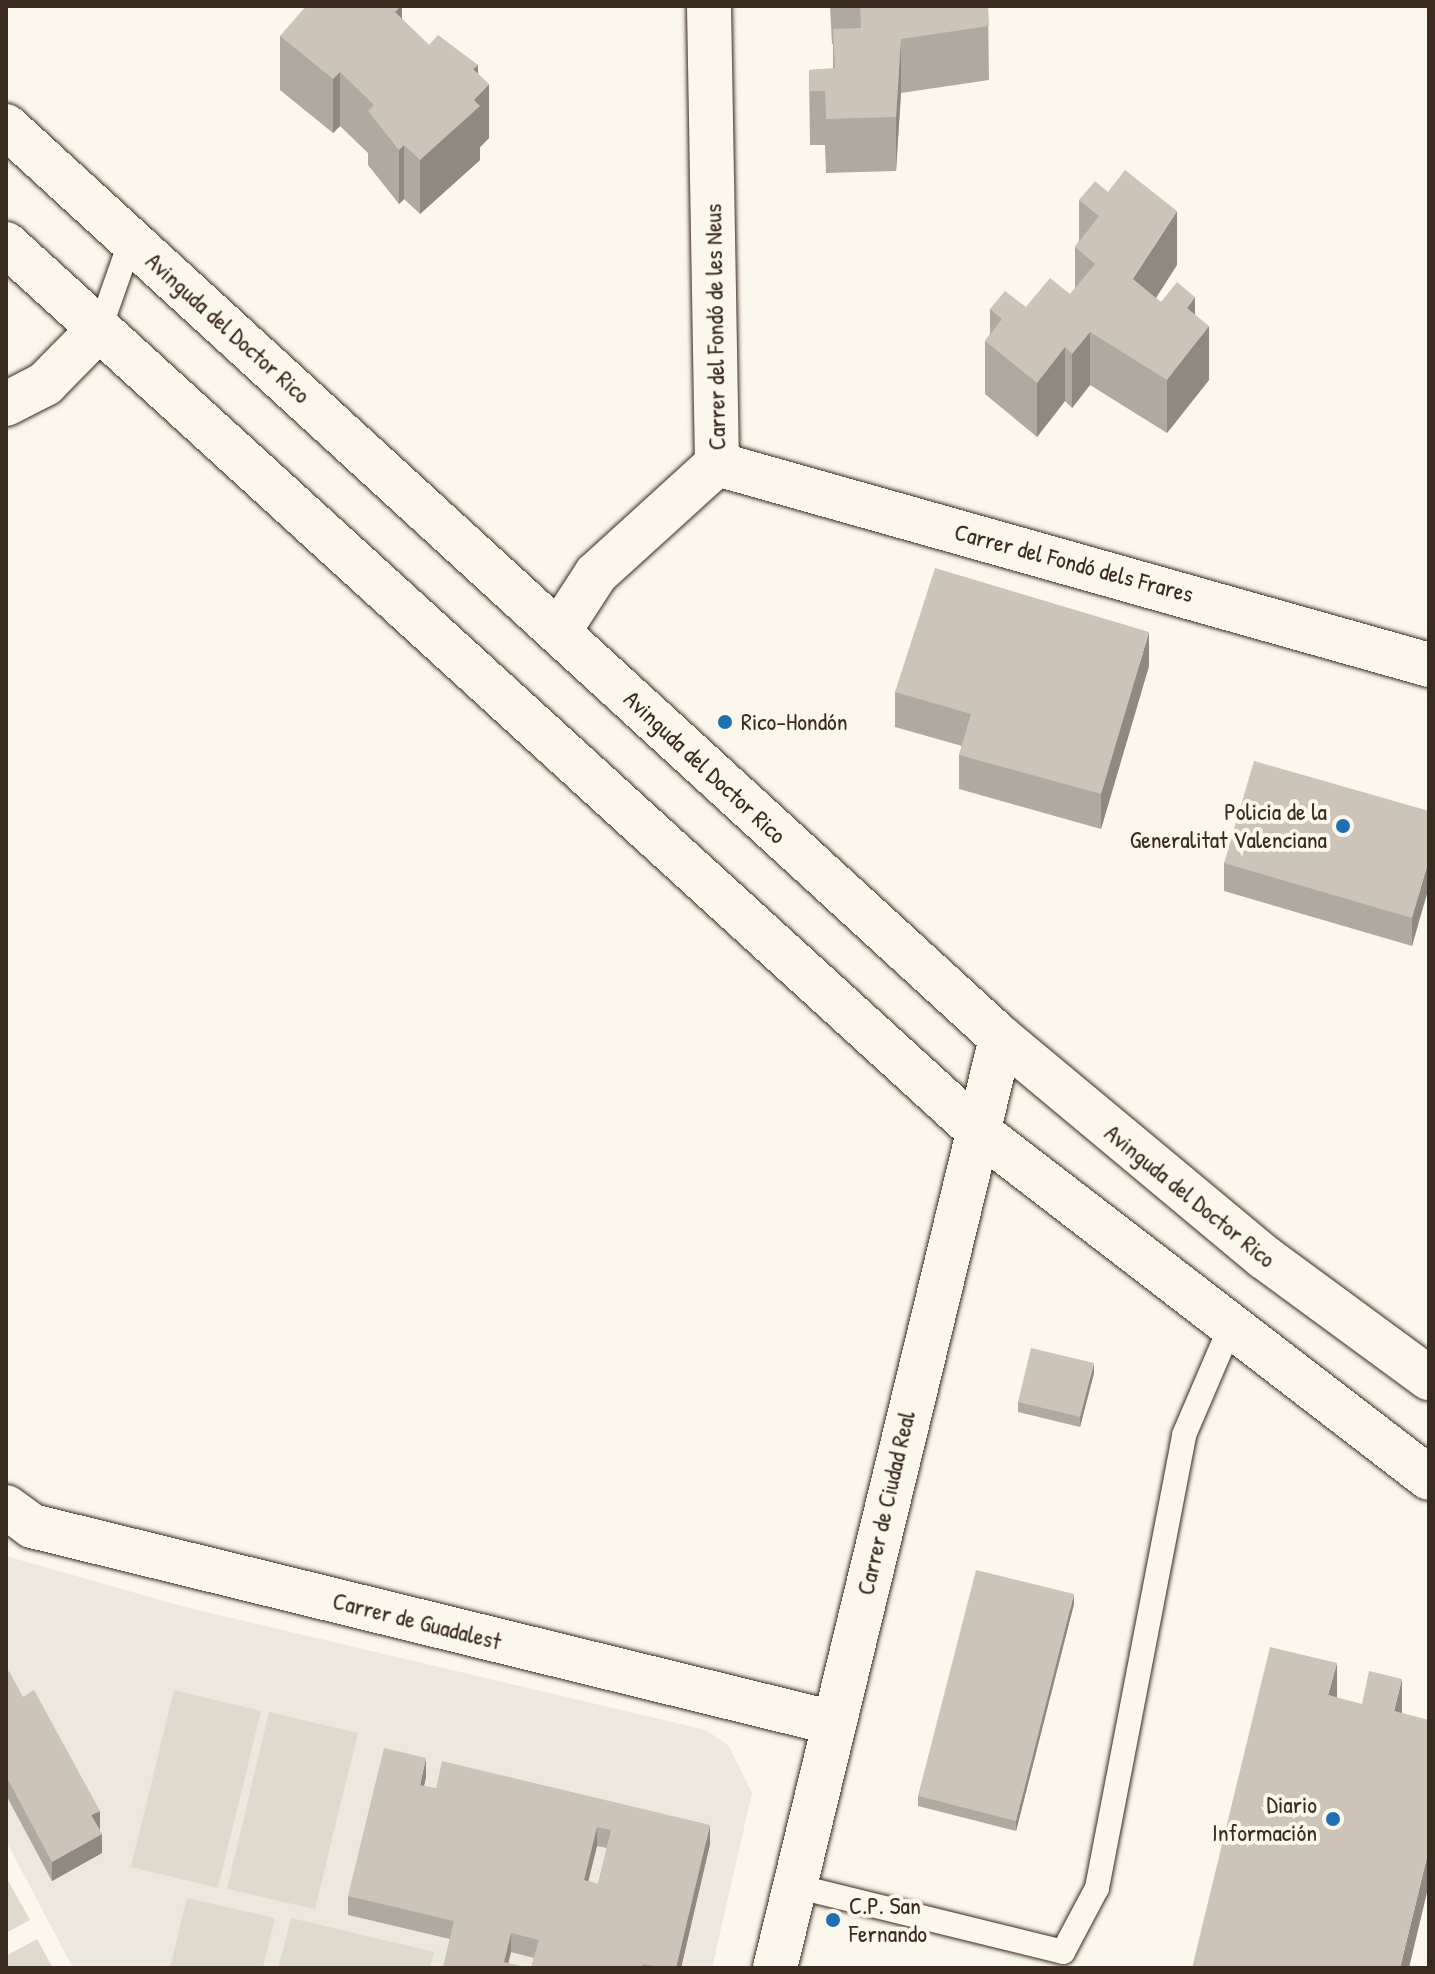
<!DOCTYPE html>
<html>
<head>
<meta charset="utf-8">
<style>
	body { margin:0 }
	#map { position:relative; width:1435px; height:1974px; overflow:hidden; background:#fbf7ec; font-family:"Patrick Hand",sans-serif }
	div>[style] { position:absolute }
	.built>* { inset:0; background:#ede8dd }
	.green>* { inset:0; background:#dfd9ce }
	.roads { filter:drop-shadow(0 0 2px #3b2a1e) drop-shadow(0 0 2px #3b2a1e) }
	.service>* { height:24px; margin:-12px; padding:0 12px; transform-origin:12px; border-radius:12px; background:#fbf7ec }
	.minor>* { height:44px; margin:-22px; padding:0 22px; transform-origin:22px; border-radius:22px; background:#fbf7ec }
	.tertiary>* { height:44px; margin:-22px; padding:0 22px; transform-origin:22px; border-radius:22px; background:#fbf7ec }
	.wall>* { inset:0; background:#afa99f }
	.shaded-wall>* { inset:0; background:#8f8982 }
	.building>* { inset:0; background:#ccc4b9 }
	.dots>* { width:22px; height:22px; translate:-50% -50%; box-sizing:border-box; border:4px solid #fbf7ec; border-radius:50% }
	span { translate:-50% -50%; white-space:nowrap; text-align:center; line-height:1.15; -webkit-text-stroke:8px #fbf7ec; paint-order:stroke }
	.street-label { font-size:24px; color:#3b2a1e }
	.poi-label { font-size:24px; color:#3b2a1e }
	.left { translate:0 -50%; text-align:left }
	.right { translate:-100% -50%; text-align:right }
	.frame { position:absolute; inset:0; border:8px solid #3b2a1e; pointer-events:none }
</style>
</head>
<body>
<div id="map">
	<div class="built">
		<div style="clip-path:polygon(6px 1556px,185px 1607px,706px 1730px,729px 1746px,752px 1793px,712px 1968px,73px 1968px,6px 1841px)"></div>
	</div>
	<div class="green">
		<div style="clip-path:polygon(174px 1690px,261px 1711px,218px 1888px,131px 1867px)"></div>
		<div style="clip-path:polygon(269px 1712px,358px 1733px,315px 1909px,227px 1889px)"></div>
		<div style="clip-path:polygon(6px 1877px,30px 1920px,6px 1933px)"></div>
		<div style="clip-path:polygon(187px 1898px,275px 1918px,263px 1968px,170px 1968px)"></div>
		<div style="clip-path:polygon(291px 1918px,434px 1952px,430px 1968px,278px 1968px)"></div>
		<div style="clip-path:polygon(37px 1939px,53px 1968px,6px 1968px,6px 1956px)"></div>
	</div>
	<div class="roads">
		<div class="service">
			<div style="left:100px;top:328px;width:93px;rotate:-70.6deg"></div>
			<div style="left:795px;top:1886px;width:276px;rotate:13.8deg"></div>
			<div style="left:1063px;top:1952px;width:72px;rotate:-62deg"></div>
			<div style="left:1097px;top:1888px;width:461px;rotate:-79.1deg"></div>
			<div style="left:1184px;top:1435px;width:114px;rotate:-66.8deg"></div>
		</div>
		<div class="minor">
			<div style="left:6px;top:404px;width:44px;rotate:-27.1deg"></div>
			<div style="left:45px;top:384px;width:78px;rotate:-45.5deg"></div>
			<div style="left:717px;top:464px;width:740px;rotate:15.76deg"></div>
			<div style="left:559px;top:631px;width:68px;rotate:-57deg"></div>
			<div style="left:596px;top:574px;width:164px;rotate:-42.3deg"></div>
			<div style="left:717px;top:464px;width:458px;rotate:-91deg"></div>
			<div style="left:6px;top:1507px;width:32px;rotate:36deg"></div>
			<div style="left:32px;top:1526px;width:826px;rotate:13.8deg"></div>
			<div style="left:775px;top:1968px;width:957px;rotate:-76.34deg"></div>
		</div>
		<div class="tertiary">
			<div style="left:6px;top:126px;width:1350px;rotate:42.51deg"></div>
			<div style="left:1001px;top:1038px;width:342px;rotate:39.8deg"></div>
			<div style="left:1264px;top:1257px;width:205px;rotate:36.3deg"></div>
			<div style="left:6px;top:244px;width:1316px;rotate:42.38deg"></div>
			<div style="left:978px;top:1131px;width:569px;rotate:37.57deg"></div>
		</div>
	</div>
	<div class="wall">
		<div style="clip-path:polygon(402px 6px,402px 19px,429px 45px,478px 73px,489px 138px,480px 147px,480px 160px,420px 214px,404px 199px,399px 204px,368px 165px,368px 153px,340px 126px,333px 133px,280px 90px,280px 36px)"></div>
		<div style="clip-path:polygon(830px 6px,988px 6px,989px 80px,901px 93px,896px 171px,826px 173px,825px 145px,810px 145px,809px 70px,833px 69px,833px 44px,832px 44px)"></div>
		<div style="clip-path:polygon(1079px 200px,1177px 265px,1156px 298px,1161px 302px,1195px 315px,1209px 380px,1167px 433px,1090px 385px,1072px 408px,1065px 401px,1037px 437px,985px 394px,985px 341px,990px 334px,990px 309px,1026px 307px,1070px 294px,1075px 289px,1075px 247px,1079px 241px)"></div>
		<div style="clip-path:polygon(1149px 666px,1101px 829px,959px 789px,959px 755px,962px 746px,895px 727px,895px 692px)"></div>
		<div style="clip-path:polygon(1429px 811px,1412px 946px,1224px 891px,1224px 863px)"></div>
		<div style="clip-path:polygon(1094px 1373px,1080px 1427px,1018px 1412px,1018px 1402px)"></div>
		<div style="clip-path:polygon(1074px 1604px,1016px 1831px,918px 1806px,918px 1796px)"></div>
		<div style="clip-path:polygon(6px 1673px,23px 1697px,100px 1830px,102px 1853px,52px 1881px,6px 1795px)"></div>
		<div style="clip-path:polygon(evenodd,426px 1777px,424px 1786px,710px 1844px,681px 1968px,531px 1968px,534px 1958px,511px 1952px,508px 1963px,443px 1968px,450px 1939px,348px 1915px,348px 1896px,426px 1777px,597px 1846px,607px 1848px,598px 1884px,588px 1881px,597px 1846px)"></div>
	</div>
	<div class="shaded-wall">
		<div style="clip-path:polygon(401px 6px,402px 6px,402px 59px,395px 12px)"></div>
		<div style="clip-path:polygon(901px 39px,901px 93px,896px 171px,896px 117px)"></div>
		<div style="clip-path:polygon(478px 65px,478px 96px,489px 84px,489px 138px,480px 147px,480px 160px,420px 214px,420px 160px,473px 69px)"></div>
		<div style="clip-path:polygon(340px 72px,340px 126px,333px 133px,333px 79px)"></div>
		<div style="clip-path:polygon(404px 145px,404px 199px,399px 204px,399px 150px)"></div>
		<div style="clip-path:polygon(1177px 211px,1177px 265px,1133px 333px,1133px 279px)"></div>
		<div style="clip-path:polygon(1195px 297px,1195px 344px,1209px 326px,1209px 380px,1167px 433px,1167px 380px,1187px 308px)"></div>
		<div style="clip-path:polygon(1090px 332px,1090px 385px,1072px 408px,1072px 354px)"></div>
		<div style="clip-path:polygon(1065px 347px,1065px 401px,1037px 437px,1037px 383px)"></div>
		<div style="clip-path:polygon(1149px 632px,1149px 666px,1101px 829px,1101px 794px)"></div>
		<div style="clip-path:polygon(1429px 859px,1429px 887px,1412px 946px,1412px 918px)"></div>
		<div style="clip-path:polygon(1094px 1363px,1094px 1373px,1080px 1427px,1080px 1417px)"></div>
		<div style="clip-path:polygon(1074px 1594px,1074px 1604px,1016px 1831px,1016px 1821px)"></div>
		<div style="clip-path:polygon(1337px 1663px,1337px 1698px,1328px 1695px)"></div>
		<div style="clip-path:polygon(1402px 1679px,1402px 1714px,1394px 1711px)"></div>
		<div style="clip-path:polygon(426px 1758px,426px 1777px,420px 1804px,420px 1785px)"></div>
		<div style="clip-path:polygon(100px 1811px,100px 1830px,91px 1815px)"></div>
		<div style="clip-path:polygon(710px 1825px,710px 1844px,681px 1968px,676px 1968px)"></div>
		<div style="clip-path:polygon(597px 1827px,597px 1846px,584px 1899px,584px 1880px)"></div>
		<div style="clip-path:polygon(102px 1834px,102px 1853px,52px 1881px,52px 1862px)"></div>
		<div style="clip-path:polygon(1429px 1849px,1429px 1884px,1409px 1968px,1400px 1968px)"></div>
		<div style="clip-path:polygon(511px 1933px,511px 1952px,507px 1968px,504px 1962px)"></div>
	</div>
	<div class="building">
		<div style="clip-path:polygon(306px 6px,401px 6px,395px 12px,429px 45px,438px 35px,478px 65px,473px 69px,489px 84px,474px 100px,480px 106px,420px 160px,404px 145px,399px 150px,368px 111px,374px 105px,340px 72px,333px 79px,280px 36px)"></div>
		<div style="clip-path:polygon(860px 6px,988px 6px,989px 26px,901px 39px,896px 117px,826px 119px,825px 91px,810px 91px,809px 70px,835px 68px,833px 29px,861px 28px)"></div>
		<div style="clip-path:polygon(1125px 170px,1177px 211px,1133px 279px,1161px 302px,1177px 282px,1195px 297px,1187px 308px,1209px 326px,1167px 380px,1090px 332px,1072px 354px,1065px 347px,1037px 383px,985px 341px,1002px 319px,990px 309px,1005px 291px,1026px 307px,1050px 278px,1070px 294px,1095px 264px,1075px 247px,1099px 216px,1079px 200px,1095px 181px,1108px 192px)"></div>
		<div style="clip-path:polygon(935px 568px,1149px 632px,1101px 794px,959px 755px,971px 714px,895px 692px)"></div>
		<div style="clip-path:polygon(1254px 761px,1429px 811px,1429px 859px,1412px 918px,1224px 863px)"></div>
		<div style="clip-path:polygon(1031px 1348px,1094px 1363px,1080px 1417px,1018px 1402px)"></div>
		<div style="clip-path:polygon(976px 1570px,1074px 1594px,1016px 1821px,918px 1796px)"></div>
		<div style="clip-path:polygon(1270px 1647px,1337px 1663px,1328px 1695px,1362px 1704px,1369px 1671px,1402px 1679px,1394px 1711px,1429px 1720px,1429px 1849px,1400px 1968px,1192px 1968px)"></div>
		<div style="clip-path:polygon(9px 1671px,23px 1697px,34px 1690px,100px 1811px,91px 1815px,102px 1834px,52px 1862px,6px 1776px,6px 1673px)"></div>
		<div style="clip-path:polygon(evenodd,384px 1748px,426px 1758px,420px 1785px,436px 1789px,442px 1761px,710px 1825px,676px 1968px,663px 1968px,643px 1964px,642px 1968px,531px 1968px,539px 1940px,511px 1933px,504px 1962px,530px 1968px,443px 1968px,454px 1921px,348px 1896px,384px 1748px,597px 1827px,611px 1830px,598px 1884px,584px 1880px,597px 1827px)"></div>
	</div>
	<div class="dots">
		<div style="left:725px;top:722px;background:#1f6fb2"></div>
		<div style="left:1343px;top:826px;background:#1f6fb2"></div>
		<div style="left:1333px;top:1819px;background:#1f6fb2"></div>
		<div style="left:833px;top:1920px;background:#1f6fb2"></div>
	</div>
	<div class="street-label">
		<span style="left:715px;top:327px;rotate:-91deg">Carrer del Fondó de les Neus</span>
		<span style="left:228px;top:328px;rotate:42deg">Avinguda del Doctor Rico</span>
		<span style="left:1074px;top:563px;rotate:15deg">Carrer del Fondó dels Frares</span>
		<span style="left:705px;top:767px;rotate:43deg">Avinguda del Doctor Rico</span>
		<span style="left:1190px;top:1196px;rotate:39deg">Avinguda del Doctor Rico</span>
		<span style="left:886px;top:1503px;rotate:-77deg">Carrer de Ciudad Real</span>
		<span style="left:417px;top:1621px;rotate:14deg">Carrer de Guadalest</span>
	</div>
	<div class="poi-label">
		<span class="left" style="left:741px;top:722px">Rico-Hondón</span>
		<span class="right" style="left:1327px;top:826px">Policia de la<br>Generalitat Valenciana</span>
		<span class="right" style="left:1317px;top:1819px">Diario<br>Información</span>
		<span class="left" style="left:849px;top:1920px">C.P. San<br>Fernando</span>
	</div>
	<div class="frame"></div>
</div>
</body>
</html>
